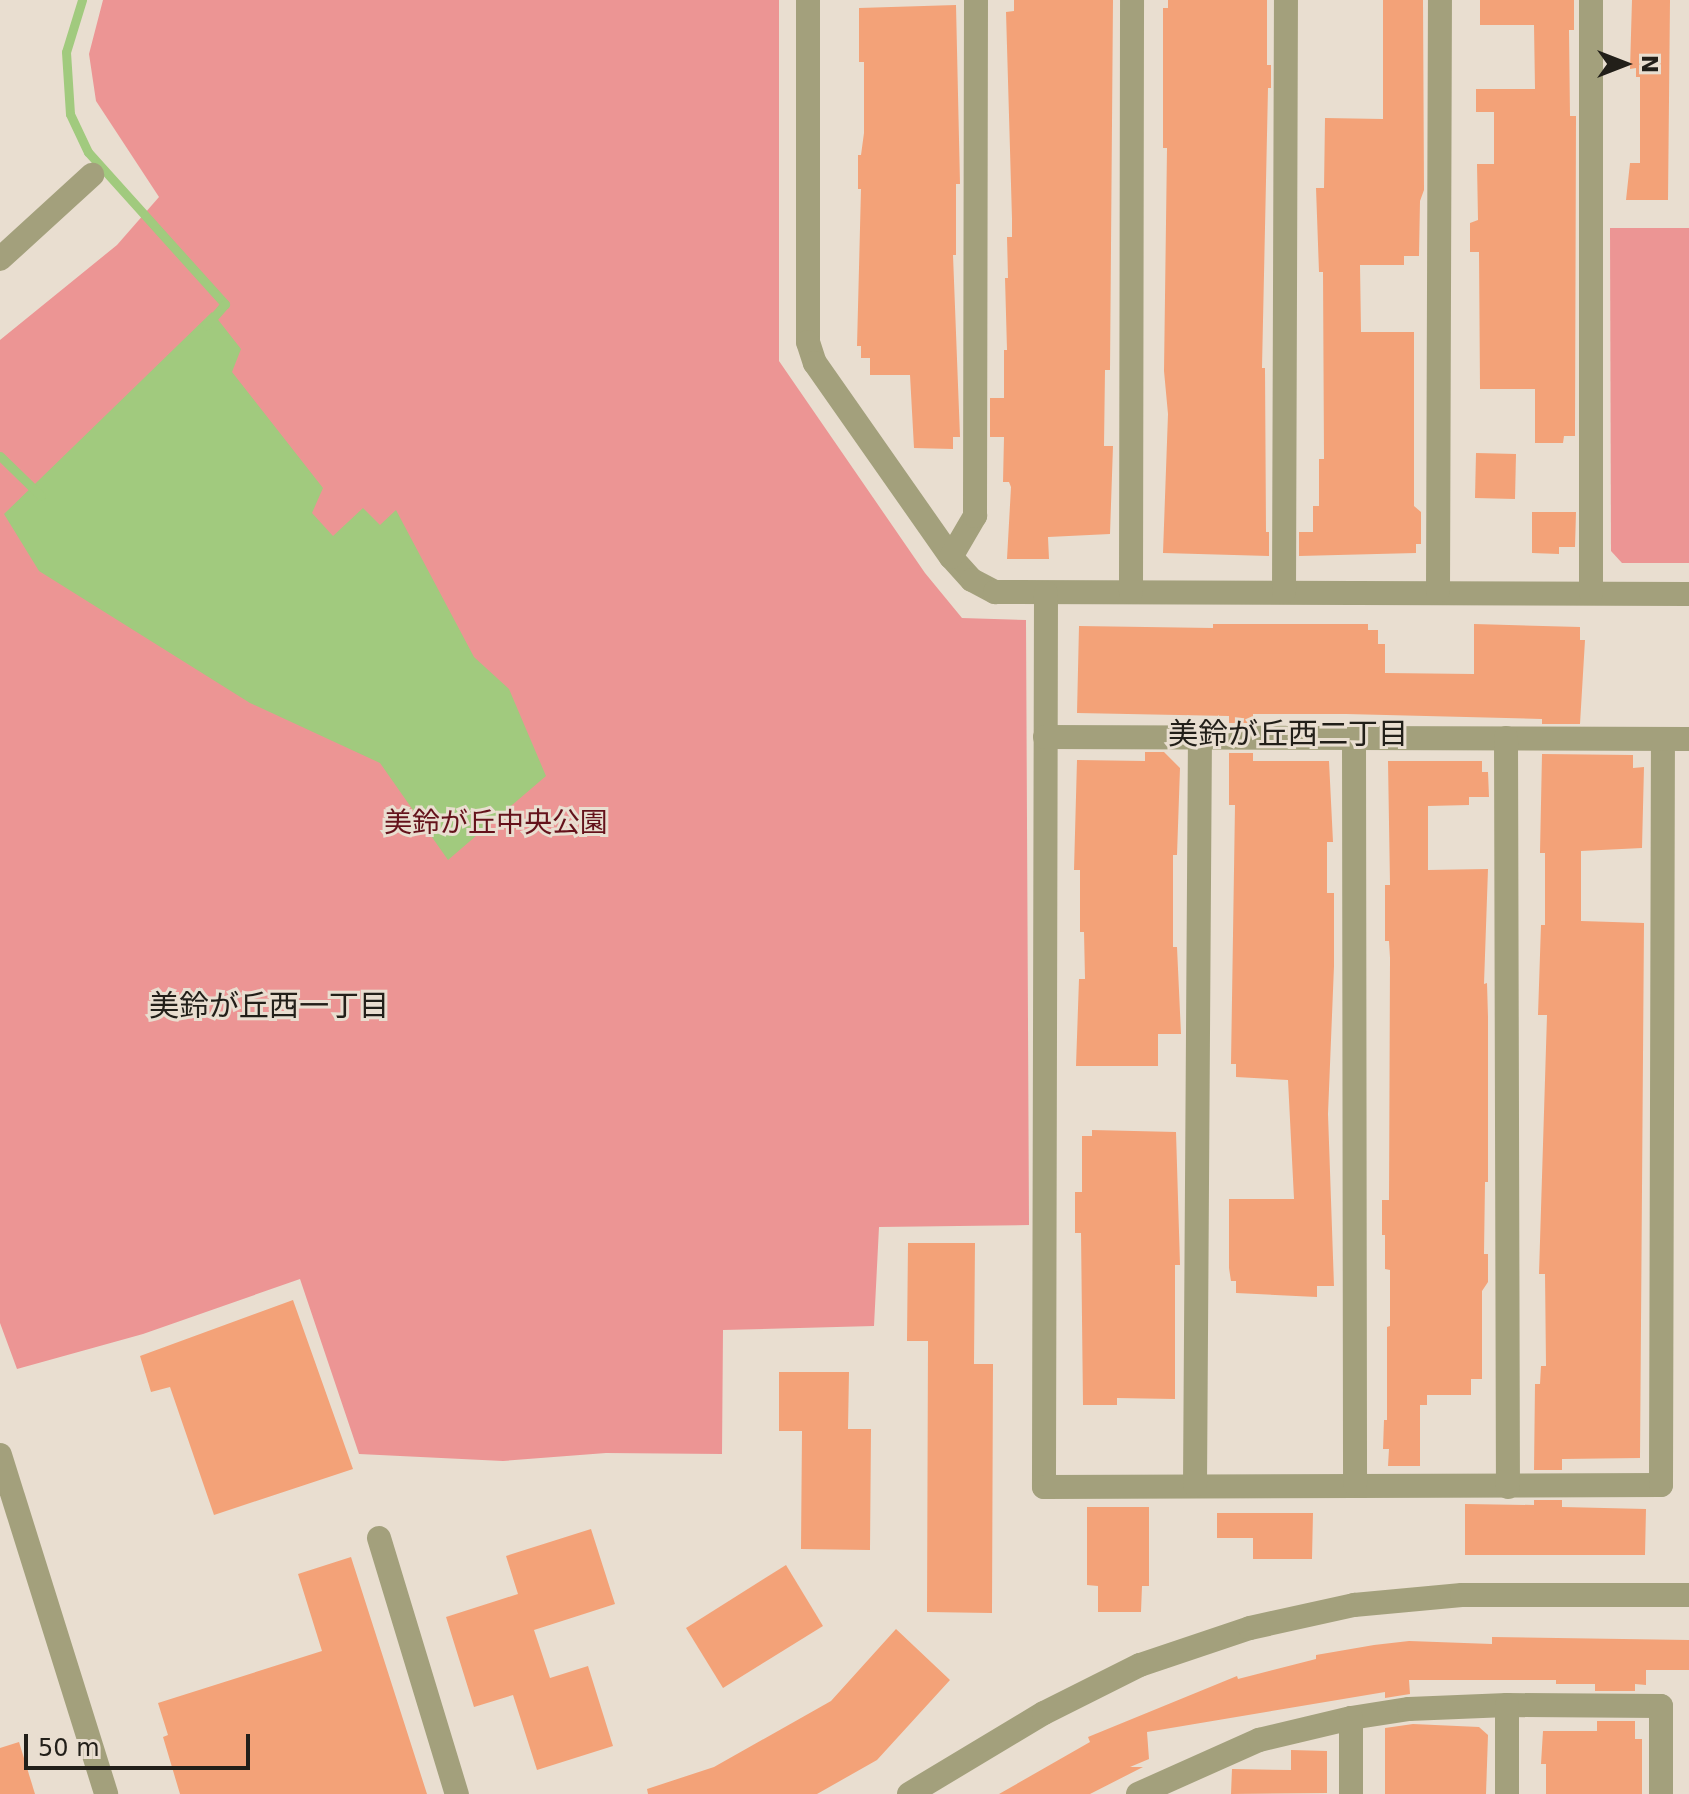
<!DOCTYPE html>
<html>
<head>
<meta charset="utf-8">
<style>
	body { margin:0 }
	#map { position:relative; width:1689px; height:1794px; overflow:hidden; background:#e9ded0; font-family:"DejaVu Sans","Noto Sans JP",sans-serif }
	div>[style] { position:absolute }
	.green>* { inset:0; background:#ec9594 }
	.water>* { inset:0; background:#a1ca7e }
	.stream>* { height:9px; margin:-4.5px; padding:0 4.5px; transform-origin:4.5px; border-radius:4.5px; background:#a1ca7e }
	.building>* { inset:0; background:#f3a278 }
	.minor>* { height:24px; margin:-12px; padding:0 12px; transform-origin:12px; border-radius:12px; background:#a3a07c }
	span { translate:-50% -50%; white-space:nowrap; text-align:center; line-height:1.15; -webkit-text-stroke:6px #e9ded0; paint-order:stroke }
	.park-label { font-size:28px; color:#64121b }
	.neighbourhood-label { font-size:30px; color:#221f19 }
	.north { position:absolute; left:1585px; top:24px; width:80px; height:80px; -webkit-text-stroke:6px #e9ded0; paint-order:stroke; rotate:90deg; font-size:22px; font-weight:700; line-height:32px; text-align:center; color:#221f19 }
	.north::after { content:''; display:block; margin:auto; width:28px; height:36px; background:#221f19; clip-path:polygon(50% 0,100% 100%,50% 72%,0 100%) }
	.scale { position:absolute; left:24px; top:1734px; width:226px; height:36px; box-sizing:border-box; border:4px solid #221f19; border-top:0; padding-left:10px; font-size:24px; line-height:28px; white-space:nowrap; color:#221f19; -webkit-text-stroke:6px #e9ded0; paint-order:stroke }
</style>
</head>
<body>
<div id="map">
	<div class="green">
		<div style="clip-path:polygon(103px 0,779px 0,779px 361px,925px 573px,962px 618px,1026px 620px,1029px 1225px,879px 1227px,874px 1326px,723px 1330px,722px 1454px,606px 1453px,503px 1461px,359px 1454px,300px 1279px,143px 1334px,17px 1369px,0 1323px,0 340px,117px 245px,159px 197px,96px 101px,89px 54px)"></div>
		<div style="clip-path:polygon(1610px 228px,1689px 228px,1689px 563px,1622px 563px,1611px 551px)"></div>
	</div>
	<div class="water">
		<div style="clip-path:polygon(212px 312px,241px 349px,232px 372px,323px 488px,312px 513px,333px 536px,363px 508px,380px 525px,396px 510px,474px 657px,509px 689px,546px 776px,448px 860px,380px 763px,250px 703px,39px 571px,4px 514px)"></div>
	</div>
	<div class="stream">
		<div style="left:82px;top:0;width:54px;rotate:107.1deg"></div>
		<div style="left:66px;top:52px;width:62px;rotate:86.3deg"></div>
		<div style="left:70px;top:114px;width:42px;rotate:64.7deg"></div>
		<div style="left:88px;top:152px;width:205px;rotate:48deg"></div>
		<div style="left:225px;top:304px;width:28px;rotate:131deg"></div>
		<div style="left:0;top:456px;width:57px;rotate:44.3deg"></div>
	</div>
	<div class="building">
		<div style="clip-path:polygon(1014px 0,1113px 0,1110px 370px,1105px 370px,1104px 446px,1113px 446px,1110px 534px,1048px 537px,1049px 559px,1007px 559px,1011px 487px,1009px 482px,1003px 482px,1004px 437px,990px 437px,990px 398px,1004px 398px,1004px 350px,1007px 350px,1005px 278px,1008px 278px,1007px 237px,1012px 237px,1012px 219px,1006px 12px,1014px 11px)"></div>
		<div style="clip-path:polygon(1168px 0,1267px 0,1267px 65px,1271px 65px,1271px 88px,1268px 88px,1262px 368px,1265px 368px,1266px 532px,1269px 532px,1269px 556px,1163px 553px,1168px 414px,1164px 371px,1167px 148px,1163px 148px,1163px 8px,1168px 8px)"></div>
		<div style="clip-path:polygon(1383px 0,1423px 0,1424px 190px,1420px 201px,1419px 256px,1404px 256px,1404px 265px,1360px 265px,1361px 332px,1414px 332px,1414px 506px,1421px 512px,1421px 544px,1416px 544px,1416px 553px,1299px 556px,1299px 532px,1313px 532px,1313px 506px,1319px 506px,1319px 459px,1324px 459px,1323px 272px,1319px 272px,1316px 188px,1324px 188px,1325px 118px,1383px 119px)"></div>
		<div style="clip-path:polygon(1480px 0,1574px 0,1574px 30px,1569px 30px,1570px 116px,1576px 116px,1575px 436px,1564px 436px,1563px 443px,1535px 443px,1535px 389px,1480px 389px,1479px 252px,1470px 252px,1470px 223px,1478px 220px,1477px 164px,1494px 164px,1494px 112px,1476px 112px,1476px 89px,1535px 89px,1534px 25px,1480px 25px)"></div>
		<div style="clip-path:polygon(1632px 0,1670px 0,1668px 200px,1626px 200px,1630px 163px,1640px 163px,1640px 77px,1636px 77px,1636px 68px,1630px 69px)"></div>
		<div style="clip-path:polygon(956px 5px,960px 184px,956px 184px,956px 255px,953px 255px,960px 437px,953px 437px,953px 449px,914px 448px,910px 375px,870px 375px,870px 358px,861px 358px,861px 346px,857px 346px,861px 189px,858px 189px,858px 155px,861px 155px,864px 133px,864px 62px,859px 62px,859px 8px)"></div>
		<div style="clip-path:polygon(1476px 453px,1516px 454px,1515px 499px,1475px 498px)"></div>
		<div style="clip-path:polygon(1532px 512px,1576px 512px,1575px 547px,1559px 547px,1559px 554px,1532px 553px)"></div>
		<div style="clip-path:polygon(1213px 624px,1368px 624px,1368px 630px,1378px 630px,1378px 644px,1385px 644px,1385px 673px,1474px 674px,1474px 624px,1580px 627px,1580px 640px,1585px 640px,1580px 724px,1542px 724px,1542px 719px,1346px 714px,1253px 714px,1253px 723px,1229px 723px,1229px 716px,1077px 713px,1079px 626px,1213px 628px)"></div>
		<div style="clip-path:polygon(1145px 752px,1164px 752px,1180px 768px,1177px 855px,1173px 855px,1173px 947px,1177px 947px,1181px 1034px,1158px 1034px,1158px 1066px,1076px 1066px,1079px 979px,1085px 979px,1084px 932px,1080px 932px,1080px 870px,1074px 870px,1077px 760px,1145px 761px)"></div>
		<div style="clip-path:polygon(1229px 753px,1253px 753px,1253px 761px,1329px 761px,1333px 842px,1327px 842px,1327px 893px,1334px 893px,1334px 966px,1328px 1114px,1334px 1286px,1317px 1286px,1317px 1297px,1236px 1293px,1236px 1281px,1231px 1281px,1229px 1268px,1229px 1199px,1294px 1199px,1288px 1080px,1236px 1077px,1236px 1064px,1231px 1064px,1235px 805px,1229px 805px)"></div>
		<div style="clip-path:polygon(1542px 754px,1633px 755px,1633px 768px,1644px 767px,1642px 848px,1581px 851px,1581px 921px,1644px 923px,1640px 1458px,1562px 1459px,1562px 1470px,1534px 1470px,1535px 1384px,1540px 1384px,1541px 1366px,1546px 1366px,1545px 1274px,1539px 1274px,1547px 1015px,1538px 1015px,1541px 925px,1545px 925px,1545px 853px,1540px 853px)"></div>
		<div style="clip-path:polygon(1388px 761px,1482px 761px,1482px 772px,1488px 772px,1489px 797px,1469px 797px,1469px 805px,1428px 806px,1428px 870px,1488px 869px,1484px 984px,1487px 983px,1488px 1017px,1488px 1182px,1485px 1182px,1484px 1254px,1488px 1254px,1488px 1282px,1482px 1291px,1482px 1379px,1471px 1379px,1471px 1395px,1427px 1395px,1427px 1405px,1420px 1405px,1420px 1466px,1388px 1466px,1389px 1449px,1383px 1449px,1384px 1420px,1387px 1420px,1387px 1327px,1390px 1326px,1390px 1270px,1385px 1269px,1385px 1235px,1382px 1235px,1382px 1200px,1389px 1200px,1390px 958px,1389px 941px,1385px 941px,1385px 885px,1390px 885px)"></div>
		<div style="clip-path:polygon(1092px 1130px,1176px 1132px,1180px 1265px,1175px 1265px,1175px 1399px,1117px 1398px,1117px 1405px,1083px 1405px,1081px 1233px,1075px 1233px,1075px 1192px,1082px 1192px,1082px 1136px,1092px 1136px)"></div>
		<div style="clip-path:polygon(908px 1243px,975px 1243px,974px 1364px,993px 1364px,992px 1613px,927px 1612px,928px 1341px,907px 1341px)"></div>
		<div style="clip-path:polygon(293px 1300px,353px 1469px,214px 1515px,170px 1387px,151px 1392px,140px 1356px)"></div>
		<div style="clip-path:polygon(779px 1372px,849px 1372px,848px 1429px,871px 1429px,870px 1550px,801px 1549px,802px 1431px,779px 1431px)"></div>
		<div style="clip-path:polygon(1534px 1500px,1562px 1500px,1562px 1507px,1646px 1509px,1645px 1555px,1465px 1555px,1465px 1504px,1534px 1505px)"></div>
		<div style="clip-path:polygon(1087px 1507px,1149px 1507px,1149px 1586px,1142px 1586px,1141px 1612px,1098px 1612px,1098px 1586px,1087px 1585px)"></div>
		<div style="clip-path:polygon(1217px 1513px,1313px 1513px,1312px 1559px,1253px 1559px,1253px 1538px,1217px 1538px)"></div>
		<div style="clip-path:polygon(591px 1529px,615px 1604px,534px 1630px,550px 1678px,588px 1666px,613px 1746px,537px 1770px,513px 1695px,474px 1707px,446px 1617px,518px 1594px,506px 1556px)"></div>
		<div style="clip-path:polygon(351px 1557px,427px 1794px,180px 1794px,163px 1737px,168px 1735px,158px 1703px,322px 1651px,298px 1574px)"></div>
		<div style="clip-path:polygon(786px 1565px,823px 1626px,723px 1688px,686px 1628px)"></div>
		<div style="clip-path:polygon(896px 1629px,950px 1680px,877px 1760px,817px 1794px,648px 1794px,647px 1789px,714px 1767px,831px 1701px)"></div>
		<div style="clip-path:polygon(1492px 1637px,1689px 1640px,1689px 1670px,1646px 1670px,1646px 1685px,1635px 1684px,1635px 1691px,1595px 1691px,1595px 1684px,1556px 1684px,1556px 1680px,1409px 1680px,1410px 1694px,1385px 1698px,1385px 1692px,1147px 1732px,1149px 1759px,1130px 1767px,1143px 1767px,1090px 1794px,999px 1794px,1090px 1742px,1088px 1737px,1237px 1676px,1238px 1679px,1316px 1659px,1316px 1655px,1374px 1645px,1409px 1641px,1492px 1644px)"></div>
		<div style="clip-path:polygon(1597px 1721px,1635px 1721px,1635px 1739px,1642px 1739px,1642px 1794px,1546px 1794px,1546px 1764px,1541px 1764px,1543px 1731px,1597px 1731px)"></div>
		<div style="clip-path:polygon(1413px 1724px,1479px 1727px,1488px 1735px,1486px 1794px,1385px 1794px,1385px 1728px)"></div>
		<div style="clip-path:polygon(19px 1742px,35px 1794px,0 1794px,0 1748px)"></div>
		<div style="clip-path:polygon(1291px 1750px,1327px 1751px,1327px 1793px,1231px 1794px,1232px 1769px,1291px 1770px)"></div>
	</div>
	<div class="minor">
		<div style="left:808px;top:0;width:342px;rotate:90deg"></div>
		<div style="left:808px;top:342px;width:22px;rotate:72deg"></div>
		<div style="left:815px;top:363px;width:237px;rotate:55deg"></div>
		<div style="left:951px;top:557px;width:31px;rotate:48deg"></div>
		<div style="left:972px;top:580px;width:26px;rotate:28deg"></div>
		<div style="left:995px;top:592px;width:694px;rotate:0.17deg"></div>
		<div style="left:0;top:259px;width:125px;rotate:-42.4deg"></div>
		<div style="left:951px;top:557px;width:48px;rotate:-59.7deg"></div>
		<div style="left:975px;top:516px;width:516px;rotate:-89.89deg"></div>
		<div style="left:1438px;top:591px;width:591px;rotate:-89.81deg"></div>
		<div style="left:1131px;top:592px;width:592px;rotate:-89.9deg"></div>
		<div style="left:1284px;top:592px;width:592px;rotate:-89.81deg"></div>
		<div style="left:1046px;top:593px;width:894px;rotate:90.13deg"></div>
		<div style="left:1044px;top:1487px;width:617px;rotate:-0.19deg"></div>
		<div style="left:1661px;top:1485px;width:745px;rotate:-89.85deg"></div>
		<div style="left:1591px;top:593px;width:593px;rotate:-90deg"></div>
		<div style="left:1045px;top:737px;width:644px;rotate:0.18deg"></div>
		<div style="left:1354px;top:738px;width:746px;rotate:89.92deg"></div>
		<div style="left:1506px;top:738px;width:749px;rotate:89.85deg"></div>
		<div style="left:0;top:1455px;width:355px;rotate:72.6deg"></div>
		<div style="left:1195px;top:1485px;width:747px;rotate:-89.62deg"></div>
		<div style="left:379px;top:1538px;width:268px;rotate:73.1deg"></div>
		<div style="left:909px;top:1794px;width:157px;rotate:-31deg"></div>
		<div style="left:1044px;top:1713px;width:107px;rotate:-26.6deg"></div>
		<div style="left:1140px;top:1665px;width:116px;rotate:-18.6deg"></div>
		<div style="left:1250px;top:1628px;width:107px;rotate:-12.5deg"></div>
		<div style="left:1354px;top:1605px;width:108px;rotate:-5.3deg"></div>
		<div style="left:1462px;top:1595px;width:227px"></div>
		<div style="left:1138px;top:1794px;width:133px;rotate:-24.1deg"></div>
		<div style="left:1259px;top:1740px;width:95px;rotate:-13.4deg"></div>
		<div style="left:1351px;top:1718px;width:59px;rotate:-8.8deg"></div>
		<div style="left:1409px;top:1709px;width:98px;rotate:-2.3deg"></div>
		<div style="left:1507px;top:1705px;width:154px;rotate:0.4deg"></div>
		<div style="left:1661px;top:1706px;width:88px;rotate:90deg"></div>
		<div style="left:1351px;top:1794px;width:76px;rotate:-90deg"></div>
		<div style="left:1507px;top:1794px;width:89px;rotate:-90deg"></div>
	</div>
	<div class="park-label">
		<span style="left:496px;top:823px">美鈴が丘中央公園</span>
	</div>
	<div class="neighbourhood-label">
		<span style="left:1288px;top:734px">美鈴が丘西二丁目</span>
		<span style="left:269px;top:1006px">美鈴が丘西一丁目</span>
	</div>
	<div class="north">N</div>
	<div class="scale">50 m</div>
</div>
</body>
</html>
